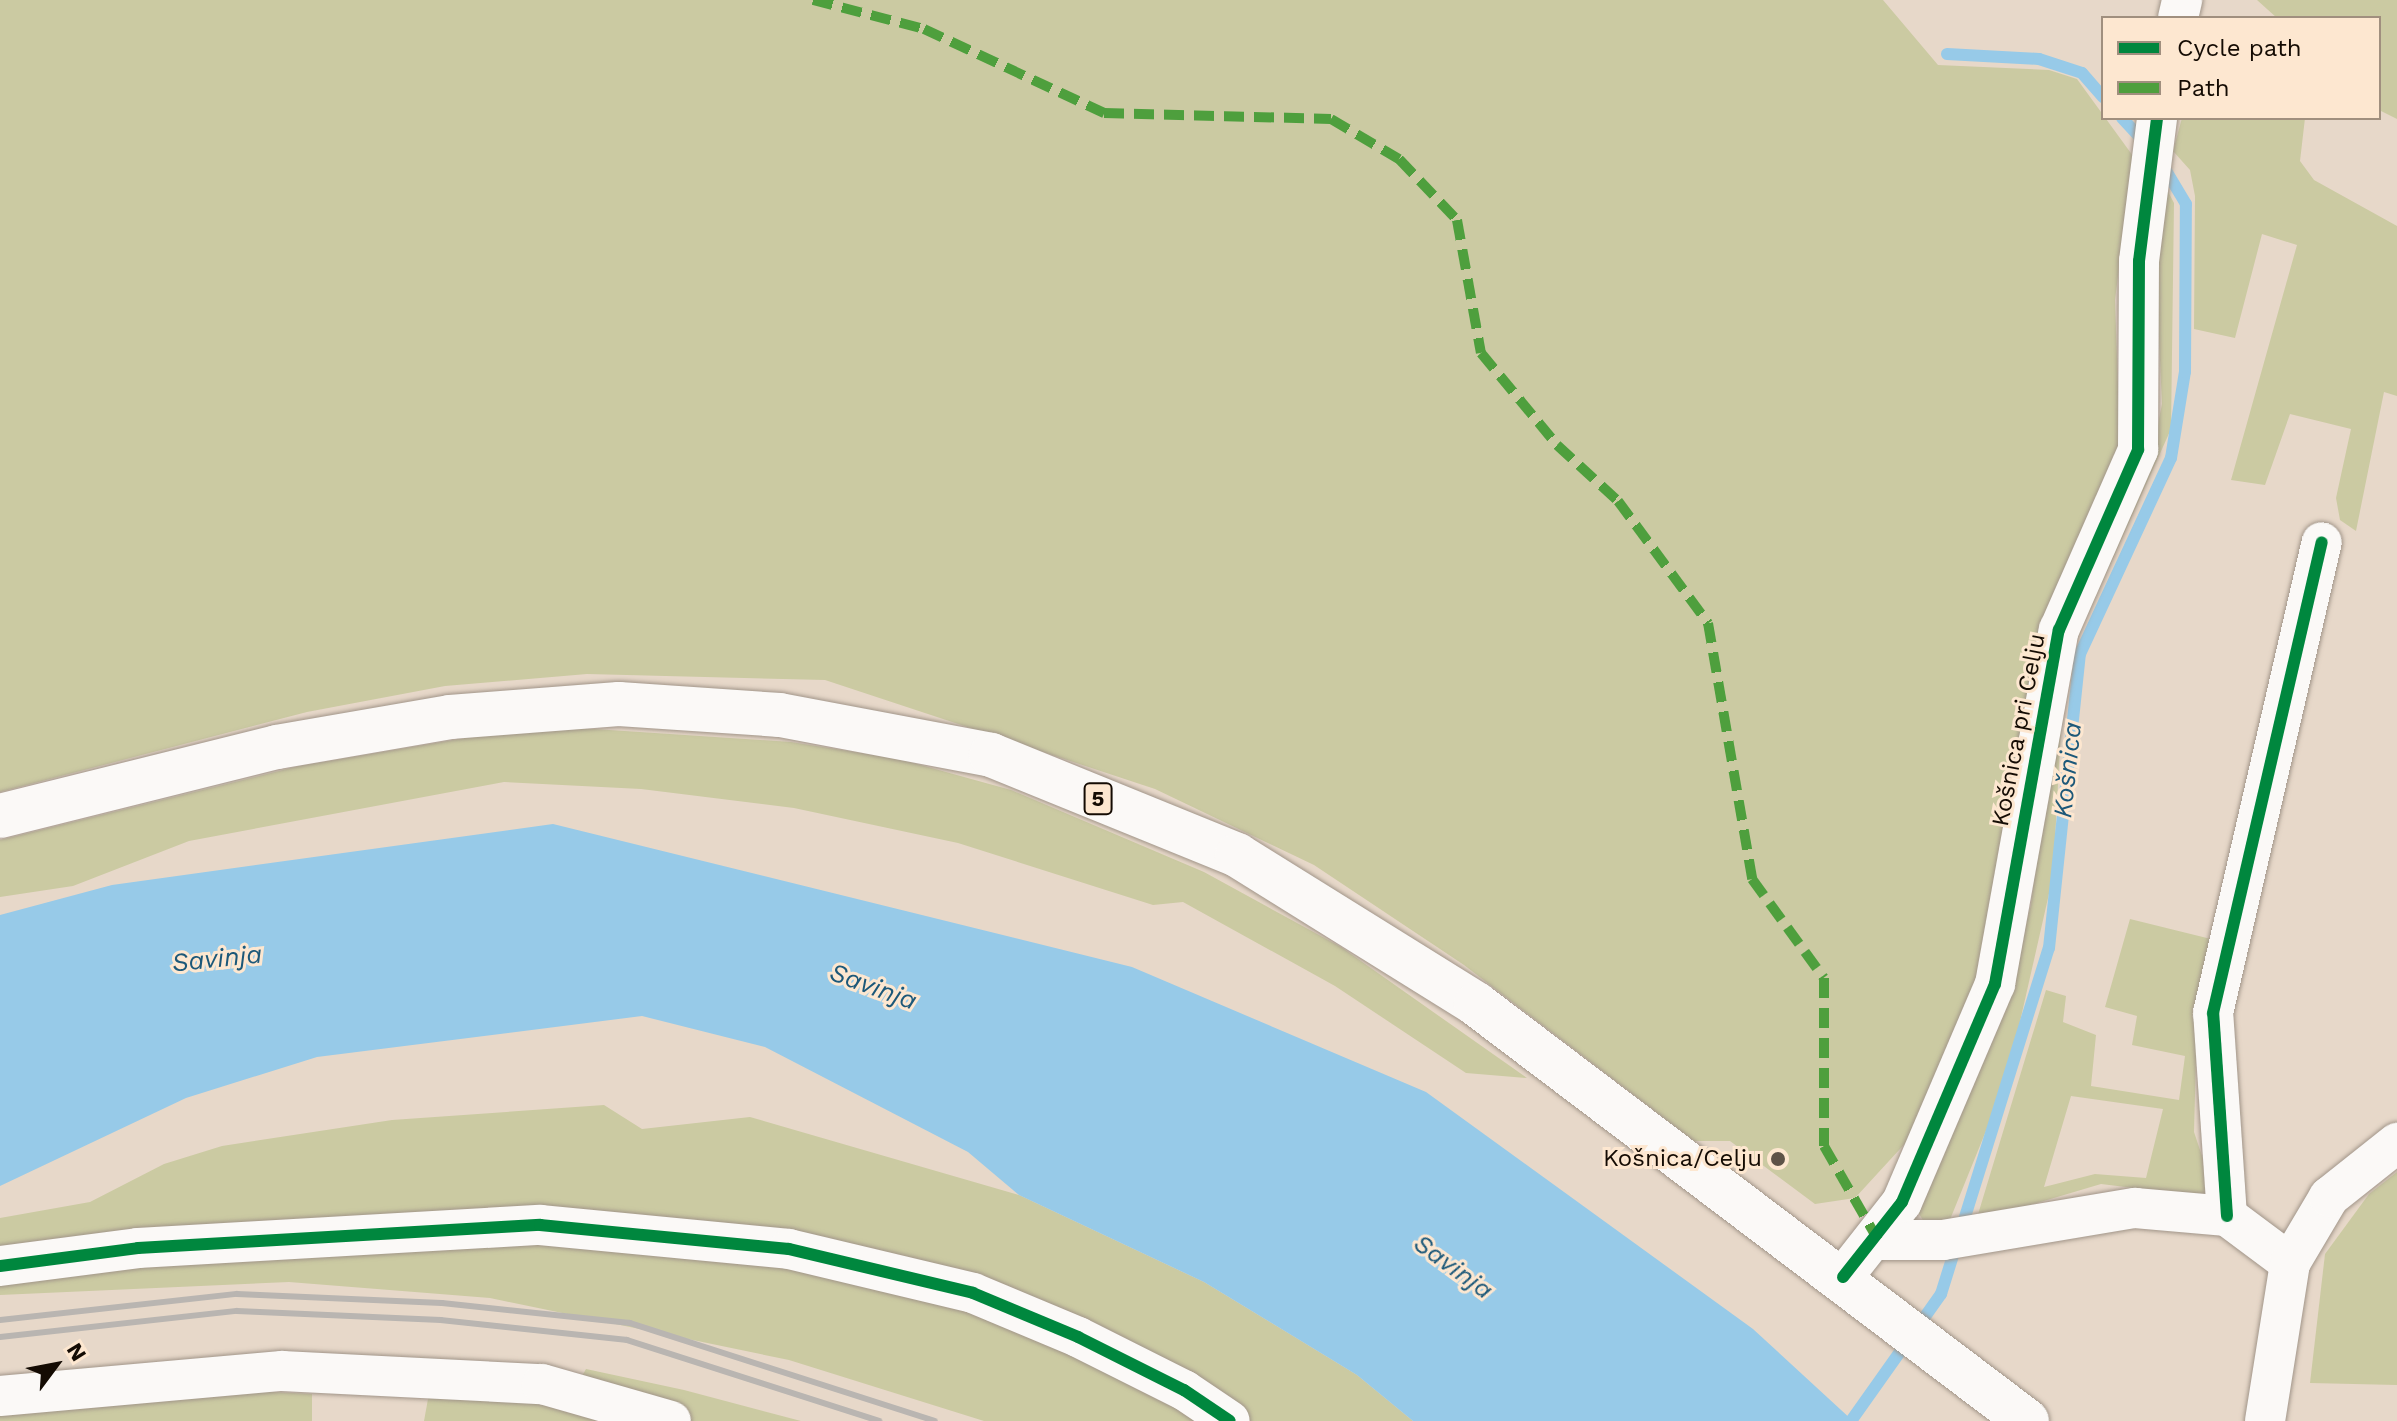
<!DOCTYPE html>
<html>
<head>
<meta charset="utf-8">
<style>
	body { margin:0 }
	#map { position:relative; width:2397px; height:1421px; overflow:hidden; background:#e7d8c9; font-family:"Work Sans",sans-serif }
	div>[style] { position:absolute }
	.green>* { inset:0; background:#cbcaa2 }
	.water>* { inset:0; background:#97cae8 }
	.stream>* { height:12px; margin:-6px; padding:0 6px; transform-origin:6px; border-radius:6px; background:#97cae8 }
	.roads { filter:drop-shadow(0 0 2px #a19589) drop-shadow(0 0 2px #a19589) }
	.minor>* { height:40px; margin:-20px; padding:0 20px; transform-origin:20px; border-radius:20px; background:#fbf9f7 }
	.major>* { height:44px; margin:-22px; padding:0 22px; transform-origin:22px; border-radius:22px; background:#fbf9f7 }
	.rail>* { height:6px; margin:-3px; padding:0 3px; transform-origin:3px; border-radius:3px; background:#b9b5b1 }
	.quiet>* { height:10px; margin-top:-5px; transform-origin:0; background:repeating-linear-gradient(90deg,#4e9f3d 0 20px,transparent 0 30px) }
	.cycleway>* { height:12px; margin:-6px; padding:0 6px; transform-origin:6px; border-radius:6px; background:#00873e }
	.dots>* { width:22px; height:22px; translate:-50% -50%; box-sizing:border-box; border:4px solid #fde7d0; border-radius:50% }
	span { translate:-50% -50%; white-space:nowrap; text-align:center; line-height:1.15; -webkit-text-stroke:6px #fde7d0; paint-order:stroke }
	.shield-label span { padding:2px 6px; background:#fde7d0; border:2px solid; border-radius:6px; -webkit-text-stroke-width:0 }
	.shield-label { font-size:22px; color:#140b03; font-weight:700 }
	.street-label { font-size:24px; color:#140b03 }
	.poi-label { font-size:24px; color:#140b03 }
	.right { translate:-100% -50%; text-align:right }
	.water-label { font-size:26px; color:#1c5879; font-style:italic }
	.legend { position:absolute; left:2101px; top:16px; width:280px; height:104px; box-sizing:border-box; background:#fde7d0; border:2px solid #a08f7e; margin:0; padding:10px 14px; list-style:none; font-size:24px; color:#140b03 }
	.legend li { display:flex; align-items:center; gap:16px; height:40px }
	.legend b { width:40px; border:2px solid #a08f7e }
	.north { position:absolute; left:16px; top:1325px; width:80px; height:80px; -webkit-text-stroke:6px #fde7d0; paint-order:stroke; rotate:58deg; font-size:22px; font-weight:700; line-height:32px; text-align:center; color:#140b03 }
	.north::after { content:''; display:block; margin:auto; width:28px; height:36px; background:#140b03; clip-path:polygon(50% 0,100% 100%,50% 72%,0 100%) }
</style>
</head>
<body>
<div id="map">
	<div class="green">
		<div style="clip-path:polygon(0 0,1883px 0,1938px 65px,2049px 70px,2077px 79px,2133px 156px,2115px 300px,2120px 443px,1980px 995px,1911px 1137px,1855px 1198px,1815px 1204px,1730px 1141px,1694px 1141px,1464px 965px,1314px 865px,1155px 789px,825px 680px,587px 674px,445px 686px,307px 712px,0 792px)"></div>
		<div style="clip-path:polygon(2257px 0,2397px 0,2397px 119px,2379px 110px,2379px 18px,2277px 18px)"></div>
		<div style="clip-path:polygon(2182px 118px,2305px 118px,2300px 161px,2314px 180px,2397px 226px,2397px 396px,2384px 392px,2356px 531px,2340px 520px,2336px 498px,2351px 429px,2290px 414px,2265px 485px,2231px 480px,2297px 245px,2262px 234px,2235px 338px,2194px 329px,2195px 196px,2190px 170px,2173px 151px)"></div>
		<div style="clip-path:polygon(2164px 184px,2174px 203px,2171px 429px,2075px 643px,2061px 729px,2053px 876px,2007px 1079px,1947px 1227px,1926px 1225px,1916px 1209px,1999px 1026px,2031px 905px,2059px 665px,2151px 459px,2162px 404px,2156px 272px)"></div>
		<div style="clip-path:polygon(579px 728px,791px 742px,899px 759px,1011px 790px,1204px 872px,1341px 947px,1527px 1078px,1466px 1073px,1335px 986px,1183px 902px,1153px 905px,958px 843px,794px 808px,641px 789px,504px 782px,189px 841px,73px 886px,0 897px,0 840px,299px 766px,477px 736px)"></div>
		<div style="clip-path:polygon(evenodd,2130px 919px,2219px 941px,2197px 1020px,2194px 1132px,2216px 1198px,2101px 1184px,1976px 1221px,2046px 990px,2066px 996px,2063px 1022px,2096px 1035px,2091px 1086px,2179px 1100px,2185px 1056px,2132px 1045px,2137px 1016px,2105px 1007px,2130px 919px,2071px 1096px,2163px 1109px,2146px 1178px,2095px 1174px,2044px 1187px,2071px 1096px)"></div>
		<div style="clip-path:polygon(604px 1105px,642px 1129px,750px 1117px,1019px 1195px,1204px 1282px,1357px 1375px,1413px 1421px,1247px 1421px,1117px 1341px,702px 1229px,0 1252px,0 1218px,90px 1202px,164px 1164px,222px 1146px,392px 1120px)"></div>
		<div style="clip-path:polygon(2397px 1172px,2397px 1385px,2310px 1383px,2325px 1254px,2369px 1194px)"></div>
		<div style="clip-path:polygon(659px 1240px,931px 1296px,1071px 1345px,1212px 1421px,984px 1421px,789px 1360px,490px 1298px,289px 1282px,0 1295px,0 1274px,80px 1263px)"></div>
		<div style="clip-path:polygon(586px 1369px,684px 1390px,801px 1421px,687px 1421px,582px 1376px)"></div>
		<div style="clip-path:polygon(176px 1387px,312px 1394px,312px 1421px,0 1421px,0 1406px)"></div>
		<div style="clip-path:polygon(430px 1388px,523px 1391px,649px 1421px,424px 1421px)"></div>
	</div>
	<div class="water">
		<div style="clip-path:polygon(553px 824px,1132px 967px,1426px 1092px,1753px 1329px,1853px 1421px,1413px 1421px,1357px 1375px,1204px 1282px,1019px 1195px,968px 1152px,765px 1047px,642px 1016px,317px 1057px,186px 1098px,0 1186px,0 915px,112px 885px)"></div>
	</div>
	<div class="stream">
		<div style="left:1947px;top:54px;width:92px;rotate:3.1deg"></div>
		<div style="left:2039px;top:59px;width:45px;rotate:18deg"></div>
		<div style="left:2082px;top:73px;width:32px;rotate:49deg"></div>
		<div style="left:2122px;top:118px;width:33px;rotate:47deg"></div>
		<div style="left:1851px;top:1421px;width:156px;rotate:-54.7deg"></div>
		<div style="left:1941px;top:1294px;width:362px;rotate:-72.7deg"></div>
		<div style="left:2049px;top:948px;width:296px;rotate:-84deg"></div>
		<div style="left:2080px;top:654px;width:216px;rotate:-65.1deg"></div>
		<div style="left:2171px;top:458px;width:87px;rotate:-80.8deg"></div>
		<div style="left:2185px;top:372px;width:168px;rotate:-89.7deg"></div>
		<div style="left:2186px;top:204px;width:52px;rotate:-121deg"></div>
	</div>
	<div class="roads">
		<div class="minor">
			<div style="left:2178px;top:18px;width:18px;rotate:-77deg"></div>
			<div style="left:2227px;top:1216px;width:203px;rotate:-93.9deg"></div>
			<div style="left:2213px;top:1013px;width:483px;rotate:-77deg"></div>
			<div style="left:1878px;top:1240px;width:65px"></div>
			<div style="left:1943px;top:1240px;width:195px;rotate:-9.5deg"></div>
			<div style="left:2135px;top:1208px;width:92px;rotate:5deg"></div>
			<div style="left:2227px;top:1216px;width:79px;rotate:36.7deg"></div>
			<div style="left:0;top:1266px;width:139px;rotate:-7.4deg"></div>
			<div style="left:138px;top:1248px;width:403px;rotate:-3.3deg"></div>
			<div style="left:540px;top:1225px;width:250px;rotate:5.5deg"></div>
			<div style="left:789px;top:1249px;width:189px;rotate:13.4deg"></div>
			<div style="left:973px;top:1293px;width:114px;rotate:22.7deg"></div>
			<div style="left:1078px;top:1337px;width:119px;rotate:26.6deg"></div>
			<div style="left:1184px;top:1390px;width:55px;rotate:34deg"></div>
			<div style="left:1843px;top:1277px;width:95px;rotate:-51.8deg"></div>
			<div style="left:1902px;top:1202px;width:237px;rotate:-66.9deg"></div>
			<div style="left:1995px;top:984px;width:360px;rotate:-79.8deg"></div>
			<div style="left:2059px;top:630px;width:197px;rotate:-66.3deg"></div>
			<div style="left:2138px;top:450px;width:189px;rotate:-89.7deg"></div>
			<div style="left:2139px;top:261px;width:144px;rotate:-82.8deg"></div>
			<div style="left:0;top:1396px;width:283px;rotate:-5.1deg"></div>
			<div style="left:282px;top:1371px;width:260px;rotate:2.9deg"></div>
			<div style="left:542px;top:1384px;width:134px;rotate:16deg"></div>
			<div style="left:2265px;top:1421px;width:160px;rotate:-81deg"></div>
			<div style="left:2290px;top:1263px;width:77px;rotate:-59.4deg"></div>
			<div style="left:2329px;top:1197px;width:87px;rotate:-38.5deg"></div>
		</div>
		<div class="major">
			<div style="left:0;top:816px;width:285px;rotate:-14deg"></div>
			<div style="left:277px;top:747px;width:176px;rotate:-9.8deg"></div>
			<div style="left:450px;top:717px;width:169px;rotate:-4.4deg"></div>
			<div style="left:619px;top:704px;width:161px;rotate:3.9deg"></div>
			<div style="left:780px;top:715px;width:215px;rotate:10.7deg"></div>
			<div style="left:991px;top:755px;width:266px;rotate:22.1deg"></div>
			<div style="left:1237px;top:855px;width:282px;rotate:31.9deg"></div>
			<div style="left:1476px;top:1004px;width:691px;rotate:37.12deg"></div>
		</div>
	</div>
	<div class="rail">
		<div style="left:0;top:1320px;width:238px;rotate:-6.3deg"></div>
		<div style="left:237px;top:1294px;width:205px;rotate:2.5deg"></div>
		<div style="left:442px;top:1303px;width:189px;rotate:6.1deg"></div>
		<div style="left:630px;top:1323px;width:320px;rotate:17.8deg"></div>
		<div style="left:0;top:1337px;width:238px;rotate:-6.3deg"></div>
		<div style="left:237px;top:1311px;width:204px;rotate:2.5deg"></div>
		<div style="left:441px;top:1320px;width:187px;rotate:6.1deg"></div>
		<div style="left:627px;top:1340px;width:265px;rotate:17.8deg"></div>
	</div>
	<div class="quiet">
		<div style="left:813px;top:0;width:115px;rotate:14.6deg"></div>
		<div style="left:924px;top:29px;width:199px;rotate:25deg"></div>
		<div style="left:1104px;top:113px;width:227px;rotate:1.5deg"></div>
		<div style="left:1331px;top:119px;width:79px;rotate:30.5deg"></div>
		<div style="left:1399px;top:159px;width:84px;rotate:46.4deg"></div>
		<div style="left:1457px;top:220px;width:135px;rotate:79.8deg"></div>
		<div style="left:1481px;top:353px;width:119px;rotate:50.4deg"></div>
		<div style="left:1557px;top:445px;width:83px;rotate:42.6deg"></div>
		<div style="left:1618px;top:501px;width:152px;rotate:53.6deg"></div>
		<div style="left:1708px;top:623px;width:260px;rotate:80.2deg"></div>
		<div style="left:1752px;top:879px;width:122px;rotate:54deg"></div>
		<div style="left:1824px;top:978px;width:168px;rotate:90deg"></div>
		<div style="left:1824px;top:1146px;width:108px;rotate:60.1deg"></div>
	</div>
	<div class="cycleway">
		<div style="left:2227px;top:1216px;width:203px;rotate:-93.9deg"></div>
		<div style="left:2213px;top:1013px;width:483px;rotate:-77deg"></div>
		<div style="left:0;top:1266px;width:139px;rotate:-7.4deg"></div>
		<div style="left:138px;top:1248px;width:403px;rotate:-3.3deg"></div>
		<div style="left:540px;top:1225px;width:250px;rotate:5.5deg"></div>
		<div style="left:789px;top:1249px;width:189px;rotate:13.4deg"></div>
		<div style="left:973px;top:1293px;width:114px;rotate:22.7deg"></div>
		<div style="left:1078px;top:1337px;width:119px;rotate:26.6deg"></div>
		<div style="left:1184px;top:1390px;width:55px;rotate:34deg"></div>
		<div style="left:1843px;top:1277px;width:95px;rotate:-51.8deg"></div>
		<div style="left:1902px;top:1202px;width:237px;rotate:-66.9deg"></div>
		<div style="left:1995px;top:984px;width:360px;rotate:-79.8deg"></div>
		<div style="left:2059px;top:630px;width:197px;rotate:-66.3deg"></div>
		<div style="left:2138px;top:450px;width:189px;rotate:-89.7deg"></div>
		<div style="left:2139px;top:261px;width:144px;rotate:-82.8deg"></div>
	</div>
	<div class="dots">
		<div style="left:1778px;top:1159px;background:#5e5348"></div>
	</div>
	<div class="shield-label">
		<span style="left:1098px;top:799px">5</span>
	</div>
	<div class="street-label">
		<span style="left:2019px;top:730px;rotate:-79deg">Košnica pri Celju</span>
	</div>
	<div class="poi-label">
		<span class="right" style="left:1762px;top:1159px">Košnica/Celju</span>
	</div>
	<div class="water-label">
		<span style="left:2068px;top:770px;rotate:-84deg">Košnica</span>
		<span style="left:217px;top:959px;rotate:-6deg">Savinja</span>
		<span style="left:873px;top:987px;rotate:20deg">Savinja</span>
		<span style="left:1453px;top:1267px;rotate:36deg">Savinja</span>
	</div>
	<ul class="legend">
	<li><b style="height:10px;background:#00873e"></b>Cycle path</li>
	<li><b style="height:10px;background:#4e9f3d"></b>Path</li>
	</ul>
	<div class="north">N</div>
</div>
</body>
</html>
